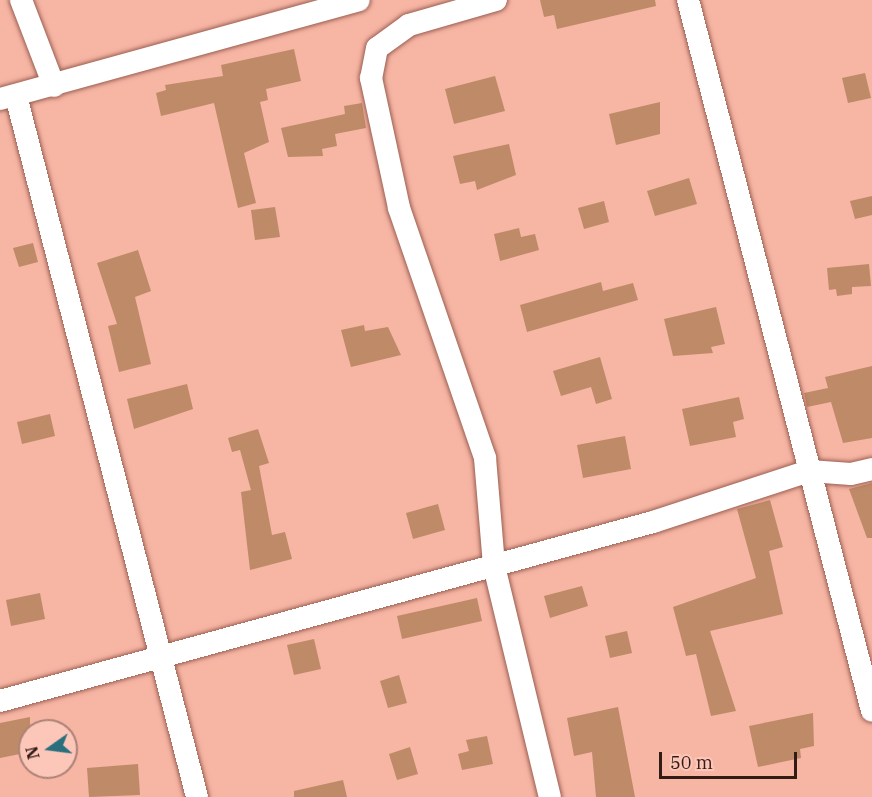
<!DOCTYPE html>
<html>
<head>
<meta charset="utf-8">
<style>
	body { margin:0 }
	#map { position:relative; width:872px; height:797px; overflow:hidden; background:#f7b5a4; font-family:"IBM Plex Serif",serif }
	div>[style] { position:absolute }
	.building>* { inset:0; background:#bf8a67 }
	.roads { filter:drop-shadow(0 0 2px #9a5f51) drop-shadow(0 0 2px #9a5f51) }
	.minor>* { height:22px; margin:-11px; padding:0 11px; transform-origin:11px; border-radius:11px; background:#fff }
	span { translate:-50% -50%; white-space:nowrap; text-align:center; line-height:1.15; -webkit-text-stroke:4.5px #fcc6b8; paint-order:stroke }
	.north { position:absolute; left:18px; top:719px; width:60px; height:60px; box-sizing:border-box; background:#fcc6b8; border:2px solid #ac8277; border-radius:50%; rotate:256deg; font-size:16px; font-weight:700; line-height:24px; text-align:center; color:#331b15 }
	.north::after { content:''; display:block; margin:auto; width:21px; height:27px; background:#2a6f7e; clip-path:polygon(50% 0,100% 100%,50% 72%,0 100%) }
	.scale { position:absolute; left:659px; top:752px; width:138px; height:27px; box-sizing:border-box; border:3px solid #331b15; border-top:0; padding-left:8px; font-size:18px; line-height:21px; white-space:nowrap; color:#331b15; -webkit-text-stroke:4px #fcc6b8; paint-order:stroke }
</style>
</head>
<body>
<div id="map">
	<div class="building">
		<div style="clip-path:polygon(540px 0,655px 0,656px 6px,557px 29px,554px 15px,544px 17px)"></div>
		<div style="clip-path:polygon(294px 49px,301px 81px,266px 89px,268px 100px,260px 102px,269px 142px,244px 153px,256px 203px,238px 208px,214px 103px,161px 116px,156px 93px,166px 90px,165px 85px,223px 76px,221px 65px)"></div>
		<div style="clip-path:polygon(865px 73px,871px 98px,848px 103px,842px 78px)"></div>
		<div style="clip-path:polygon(495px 76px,505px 111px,454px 124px,445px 89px)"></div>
		<div style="clip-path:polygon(660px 102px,660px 134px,616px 145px,609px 114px)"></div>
		<div style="clip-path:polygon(362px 103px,366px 128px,335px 134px,337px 146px,322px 149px,323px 156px,288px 157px,281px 128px,345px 114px,344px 106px)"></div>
		<div style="clip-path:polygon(509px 144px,516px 175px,477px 190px,475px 181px,460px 184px,453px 156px)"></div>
		<div style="clip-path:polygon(689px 178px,697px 204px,655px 216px,647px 191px)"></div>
		<div style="clip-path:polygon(872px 196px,872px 215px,855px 219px,850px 201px)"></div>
		<div style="clip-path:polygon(604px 201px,609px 222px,584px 229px,578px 208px)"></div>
		<div style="clip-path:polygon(275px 207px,280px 237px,255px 240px,251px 210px)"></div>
		<div style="clip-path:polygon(519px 228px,521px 237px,535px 234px,539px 250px,500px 261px,494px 234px)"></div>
		<div style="clip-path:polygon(33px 243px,38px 262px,19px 267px,13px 248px)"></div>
		<div style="clip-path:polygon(138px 250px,151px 291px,135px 297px,151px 364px,119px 372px,108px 326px,117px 324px,97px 263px)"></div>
		<div style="clip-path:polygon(869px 264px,871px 286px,852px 287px,852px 294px,837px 296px,836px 289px,829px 290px,827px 268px)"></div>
		<div style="clip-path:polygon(601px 282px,603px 291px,633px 283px,638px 300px,527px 332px,520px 305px)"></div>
		<div style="clip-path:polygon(716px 307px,725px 344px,711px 347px,713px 353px,673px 356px,664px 319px)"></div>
		<div style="clip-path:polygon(364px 325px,365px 331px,388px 327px,401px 355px,351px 367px,341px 330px)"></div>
		<div style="clip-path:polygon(600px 357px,612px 399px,596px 404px,591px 387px,561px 396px,553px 371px)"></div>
		<div style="clip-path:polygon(872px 366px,872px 438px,843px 443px,831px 402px,807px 407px,804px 393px,828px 388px,825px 377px)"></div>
		<div style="clip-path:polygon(187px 384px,193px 409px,134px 429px,127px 399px)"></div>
		<div style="clip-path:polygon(739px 397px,744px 419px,733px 422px,736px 437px,690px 446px,682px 409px)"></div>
		<div style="clip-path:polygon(50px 414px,55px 436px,22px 444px,17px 422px)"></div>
		<div style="clip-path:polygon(258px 429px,269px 463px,259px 466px,272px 535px,285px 532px,292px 559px,250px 570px,241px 492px,251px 490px,240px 450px,232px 452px,228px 438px)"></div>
		<div style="clip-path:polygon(625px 436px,631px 469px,583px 478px,577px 445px)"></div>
		<div style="clip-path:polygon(872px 483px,872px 538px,867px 538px,849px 489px)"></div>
		<div style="clip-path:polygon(770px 500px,783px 547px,769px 551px,783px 614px,710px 631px,736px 711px,711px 716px,696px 654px,686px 656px,673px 607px,756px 578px,737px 509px)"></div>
		<div style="clip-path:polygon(438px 504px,445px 530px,413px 539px,406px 513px)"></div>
		<div style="clip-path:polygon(582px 586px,588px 606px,550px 618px,544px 596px)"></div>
		<div style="clip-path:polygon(40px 593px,45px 619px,11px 626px,6px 600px)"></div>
		<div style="clip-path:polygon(477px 598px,482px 621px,402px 639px,397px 616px)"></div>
		<div style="clip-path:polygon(627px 631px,632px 653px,610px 658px,605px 636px)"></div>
		<div style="clip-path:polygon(314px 639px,321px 669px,294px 675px,287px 645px)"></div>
		<div style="clip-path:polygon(399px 675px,407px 703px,388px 708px,380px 681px)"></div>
		<div style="clip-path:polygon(618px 707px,635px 797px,596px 797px,592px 752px,574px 756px,567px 718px)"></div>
		<div style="clip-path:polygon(813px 713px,814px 746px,800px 749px,801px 758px,758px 767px,749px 726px)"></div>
		<div style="clip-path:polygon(30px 717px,30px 752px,0 758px,0 723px)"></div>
		<div style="clip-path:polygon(487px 736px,493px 764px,462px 770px,458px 754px,469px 751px,466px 740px)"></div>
		<div style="clip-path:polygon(410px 747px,418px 774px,397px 780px,389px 754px)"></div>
		<div style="clip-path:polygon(138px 764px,140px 795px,89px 797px,87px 768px)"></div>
		<div style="clip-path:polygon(343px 780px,347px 797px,294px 797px,294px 791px)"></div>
	</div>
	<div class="roads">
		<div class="minor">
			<div style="left:21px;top:0;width:92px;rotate:69deg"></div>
			<div style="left:496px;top:0;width:91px;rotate:164deg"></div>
			<div style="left:409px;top:25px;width:39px;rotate:144deg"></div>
			<div style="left:377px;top:48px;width:31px;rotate:101deg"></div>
			<div style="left:371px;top:78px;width:133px;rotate:77.8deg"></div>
			<div style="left:399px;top:208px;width:264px;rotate:71deg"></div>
			<div style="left:485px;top:458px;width:108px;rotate:85.2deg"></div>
			<div style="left:494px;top:566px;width:238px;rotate:76.4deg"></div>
			<div style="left:688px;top:0;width:734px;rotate:75.49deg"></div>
			<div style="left:16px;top:96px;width:724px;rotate:75.52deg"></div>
			<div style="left:0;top:99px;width:372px;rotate:-15.4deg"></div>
			<div style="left:0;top:701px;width:677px;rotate:-15.33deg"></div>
			<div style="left:653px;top:522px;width:164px;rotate:-18.1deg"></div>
			<div style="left:809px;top:471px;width:42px;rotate:4.1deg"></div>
			<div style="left:851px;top:474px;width:22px;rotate:-13deg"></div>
		</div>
	</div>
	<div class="north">N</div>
	<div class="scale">50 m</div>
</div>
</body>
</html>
